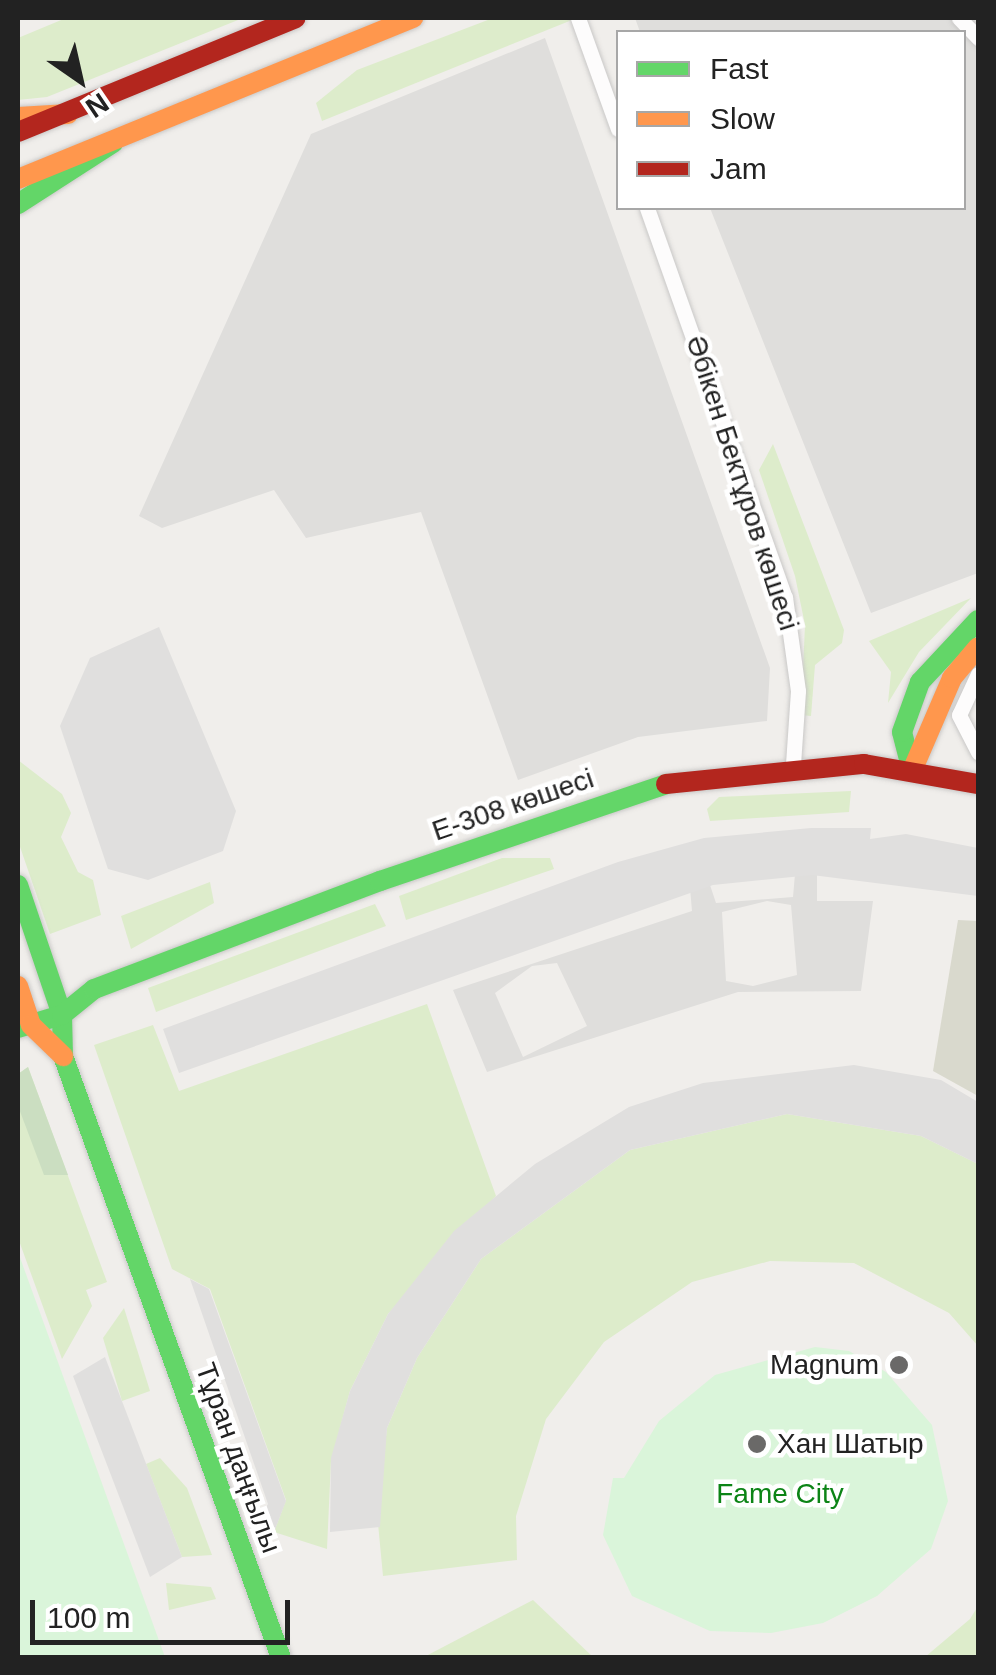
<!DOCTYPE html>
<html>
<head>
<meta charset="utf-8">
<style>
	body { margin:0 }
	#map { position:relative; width:996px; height:1675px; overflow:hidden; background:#f0eeeb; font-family:Arial,sans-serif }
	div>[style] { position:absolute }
	.residential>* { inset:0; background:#dfdedc }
	.construction>* { inset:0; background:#d9d9cd }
	.grass>* { inset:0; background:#ddeccb }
	.forest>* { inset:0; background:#cbdec1 }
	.park>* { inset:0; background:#daf5da }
	.parking>* { inset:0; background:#e0dfde }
	.roads { filter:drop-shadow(0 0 2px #c9c8c7) drop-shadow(0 0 2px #c9c8c7) }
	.street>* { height:15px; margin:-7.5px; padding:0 7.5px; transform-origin:7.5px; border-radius:7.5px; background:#fdfcfc }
	.fast>* { height:20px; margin:-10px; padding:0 10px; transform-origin:10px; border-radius:10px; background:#63d668 }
	.slow>* { height:20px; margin:-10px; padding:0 10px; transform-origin:10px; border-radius:10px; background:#ff974d }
	.jam>* { height:20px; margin:-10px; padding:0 10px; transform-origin:10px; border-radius:10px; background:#b3261e }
	.dots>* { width:28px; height:28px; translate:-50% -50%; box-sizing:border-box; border:5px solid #fff; border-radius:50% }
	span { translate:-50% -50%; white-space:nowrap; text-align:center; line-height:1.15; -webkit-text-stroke:9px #fff; paint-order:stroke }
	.street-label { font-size:28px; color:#222 }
	.poi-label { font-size:28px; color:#222 }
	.right { translate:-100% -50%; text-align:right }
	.left { translate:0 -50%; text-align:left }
	.park-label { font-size:28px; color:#0c8416 }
	.frame { position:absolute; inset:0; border:20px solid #222; pointer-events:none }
	.legend { position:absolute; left:616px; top:30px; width:350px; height:180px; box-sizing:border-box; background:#fff; border:2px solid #a7a7a7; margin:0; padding:12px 18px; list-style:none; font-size:30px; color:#222 }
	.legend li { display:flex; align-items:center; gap:20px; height:50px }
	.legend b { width:50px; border:2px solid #a7a7a7 }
	.north { position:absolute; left:30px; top:30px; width:100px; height:100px; -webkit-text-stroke:8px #fff; paint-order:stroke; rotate:146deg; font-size:28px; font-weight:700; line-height:40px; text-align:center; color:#222 }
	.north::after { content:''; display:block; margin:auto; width:35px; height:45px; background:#222; clip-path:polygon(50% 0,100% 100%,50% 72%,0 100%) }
	.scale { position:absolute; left:30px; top:1600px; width:260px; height:45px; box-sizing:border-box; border:5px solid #222; border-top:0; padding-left:12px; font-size:30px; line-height:35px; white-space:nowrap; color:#222; -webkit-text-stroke:8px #fff; paint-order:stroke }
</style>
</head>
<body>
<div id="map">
	<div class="residential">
		<div style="clip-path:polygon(635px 18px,978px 18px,978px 573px,871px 613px,710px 208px,964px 208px,964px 32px,640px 32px)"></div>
		<div style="clip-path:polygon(545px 38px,770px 668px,767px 721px,638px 737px,518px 780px,421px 512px,306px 538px,274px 490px,162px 528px,139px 516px,311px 134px)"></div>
		<div style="clip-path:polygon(evenodd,795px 874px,817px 874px,817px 901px,873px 901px,861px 991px,738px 992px,487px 1072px,453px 990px,692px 911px,690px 888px,710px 885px,716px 903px,793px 897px,795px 874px,767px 901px,791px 905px,797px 975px,753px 986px,726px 981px,722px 912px,767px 901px,795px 874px,557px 963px,587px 1026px,523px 1057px,495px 993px,532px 966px,557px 963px)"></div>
	</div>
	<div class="construction">
		<div style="clip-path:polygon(958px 920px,978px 921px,978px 1096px,933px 1071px)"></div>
	</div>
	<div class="grass">
		<div style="clip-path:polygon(66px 18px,243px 18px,47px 97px,18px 100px,18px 38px)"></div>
		<div style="clip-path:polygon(493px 18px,572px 20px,322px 121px,316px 103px,357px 70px)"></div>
		<div style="clip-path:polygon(773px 444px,844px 630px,842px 643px,815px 665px,811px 716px,801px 715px,805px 625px,795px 576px,759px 470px)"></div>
		<div style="clip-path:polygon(971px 598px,919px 652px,888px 703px,891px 672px,869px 641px)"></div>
		<div style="clip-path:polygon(18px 760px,62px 794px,71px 813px,61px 837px,78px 872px,93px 880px,101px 915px,50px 934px,18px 841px)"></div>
		<div style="clip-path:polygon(851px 791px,849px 812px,710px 821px,707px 809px,719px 797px)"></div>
		<div style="clip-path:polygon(502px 858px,550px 858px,554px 869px,406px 920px,399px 896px)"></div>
		<div style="clip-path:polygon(210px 882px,214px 903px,131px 949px,121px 916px)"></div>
		<div style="clip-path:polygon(375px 904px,386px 926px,156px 1012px,148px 988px)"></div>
		<div style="clip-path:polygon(427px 1004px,496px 1196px,388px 1314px,350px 1391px,331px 1461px,327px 1549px,274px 1532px,286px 1500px,210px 1289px,172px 1269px,94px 1045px,153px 1025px,179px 1091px)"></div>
		<div style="clip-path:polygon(28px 1067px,107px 1282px,86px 1290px,92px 1306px,62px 1359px,18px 1238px,18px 1074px)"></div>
		<div style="clip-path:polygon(787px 1114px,921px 1136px,978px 1164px,978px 1346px,949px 1313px,854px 1263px,770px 1261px,692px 1282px,604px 1342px,546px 1419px,516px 1516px,517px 1560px,383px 1576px,377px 1513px,387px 1428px,417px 1358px,481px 1259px,630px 1150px)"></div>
		<div style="clip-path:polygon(124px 1308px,150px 1391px,122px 1401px,103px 1338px)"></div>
		<div style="clip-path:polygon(160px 1458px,187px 1488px,212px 1555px,182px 1557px,146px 1464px)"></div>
		<div style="clip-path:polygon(166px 1583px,211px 1587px,216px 1599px,169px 1610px)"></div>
		<div style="clip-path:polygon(533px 1600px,593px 1657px,424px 1657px)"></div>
		<div style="clip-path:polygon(978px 1606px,978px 1657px,925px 1657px,970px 1619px)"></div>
	</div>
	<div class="forest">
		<div style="clip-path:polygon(28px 1067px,68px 1175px,44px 1175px,18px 1106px,18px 1074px)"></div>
	</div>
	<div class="park">
		<div style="clip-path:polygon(18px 1252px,165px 1657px,18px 1657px)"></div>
		<div style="clip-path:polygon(815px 1347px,849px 1351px,886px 1372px,932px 1425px,948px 1501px,931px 1549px,877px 1596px,823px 1623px,771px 1633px,710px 1631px,632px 1596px,603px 1535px,613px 1478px,624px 1478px,659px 1421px,715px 1375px)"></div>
	</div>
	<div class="parking">
		<div style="clip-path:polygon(159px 627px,236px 811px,223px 851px,148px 880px,108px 869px,60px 726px,90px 658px)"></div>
		<div style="clip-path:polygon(811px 828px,871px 828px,870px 839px,906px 834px,978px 848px,978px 896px,812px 875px,713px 885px,179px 1073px,163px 1029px,618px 862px,704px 838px)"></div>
		<div style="clip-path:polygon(854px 1065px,941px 1080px,978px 1102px,978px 1164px,921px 1136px,787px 1114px,630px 1150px,481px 1259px,417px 1358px,387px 1428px,380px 1527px,330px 1532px,331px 1458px,350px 1391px,388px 1314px,454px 1231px,535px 1164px,629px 1107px,703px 1083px)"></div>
		<div style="clip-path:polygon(190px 1279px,209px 1289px,286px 1501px,274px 1532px,258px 1521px,268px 1504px)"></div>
		<div style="clip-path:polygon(105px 1357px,182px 1557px,150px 1577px,73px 1376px)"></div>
	</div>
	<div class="roads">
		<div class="street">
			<div style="left:578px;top:18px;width:118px;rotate:70.2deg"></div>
			<div style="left:959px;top:18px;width:28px;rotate:46deg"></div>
			<div style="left:647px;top:208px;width:413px;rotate:70.5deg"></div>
			<div style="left:785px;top:597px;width:95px;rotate:82.1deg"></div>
			<div style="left:798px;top:691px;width:74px;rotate:93.9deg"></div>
			<div style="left:978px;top:674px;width:45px;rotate:114.9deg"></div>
			<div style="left:959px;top:715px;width:42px;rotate:62.8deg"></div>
		</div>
		<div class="fast">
			<div style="left:18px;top:204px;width:113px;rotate:-32.7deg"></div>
			<div style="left:912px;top:771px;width:40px;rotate:-104.4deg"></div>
			<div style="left:902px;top:732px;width:53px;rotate:-70.2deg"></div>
			<div style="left:920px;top:682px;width:85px;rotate:-46.9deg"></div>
			<div style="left:18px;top:885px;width:137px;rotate:71.3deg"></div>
			<div style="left:62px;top:1015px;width:41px;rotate:88.6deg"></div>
			<div style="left:63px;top:1056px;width:640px;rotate:70.09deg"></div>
			<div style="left:18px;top:1028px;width:46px;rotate:-16.5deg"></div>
			<div style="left:62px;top:1015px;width:41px;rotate:-39.1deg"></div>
			<div style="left:94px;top:989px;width:306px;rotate:-20.7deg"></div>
			<div style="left:380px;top:881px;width:302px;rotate:-18.7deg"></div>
		</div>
		<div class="slow">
			<div style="left:18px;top:117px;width:50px;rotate:-3.4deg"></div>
			<div style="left:18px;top:179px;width:427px;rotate:-22.2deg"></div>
			<div style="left:912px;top:771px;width:101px;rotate:-66.7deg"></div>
			<div style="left:952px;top:678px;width:40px;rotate:-50deg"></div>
			<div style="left:18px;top:986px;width:41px;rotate:71.6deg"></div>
			<div style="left:31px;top:1025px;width:45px;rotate:44.1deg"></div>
		</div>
		<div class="jam">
			<div style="left:18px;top:132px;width:300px;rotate:-22.3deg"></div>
			<div style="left:666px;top:784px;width:199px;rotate:-5.8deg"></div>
			<div style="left:864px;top:764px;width:116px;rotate:10deg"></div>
		</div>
	</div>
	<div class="dots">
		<div style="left:899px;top:1365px;background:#6a6968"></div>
		<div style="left:757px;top:1444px;background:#6a6968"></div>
	</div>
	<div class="street-label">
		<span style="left:742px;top:483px;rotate:72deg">Әбікен Бектұров көшесі</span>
		<span style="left:513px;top:805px;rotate:-19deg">Е-308 көшесі</span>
		<span style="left:238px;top:1458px;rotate:70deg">Тұран даңғылы</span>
	</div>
	<div class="poi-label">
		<span class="right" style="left:879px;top:1365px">Magnum</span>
		<span class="left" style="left:777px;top:1444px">Хан Шатыр</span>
	</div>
	<div class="park-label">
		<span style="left:780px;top:1494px">Fame City</span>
	</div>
	<div class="frame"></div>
	<ul class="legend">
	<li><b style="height:12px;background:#63d668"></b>Fast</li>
	<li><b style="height:12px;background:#ff974d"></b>Slow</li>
	<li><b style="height:12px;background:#b3261e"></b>Jam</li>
	</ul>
	<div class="north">N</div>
	<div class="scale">100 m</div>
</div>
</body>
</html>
